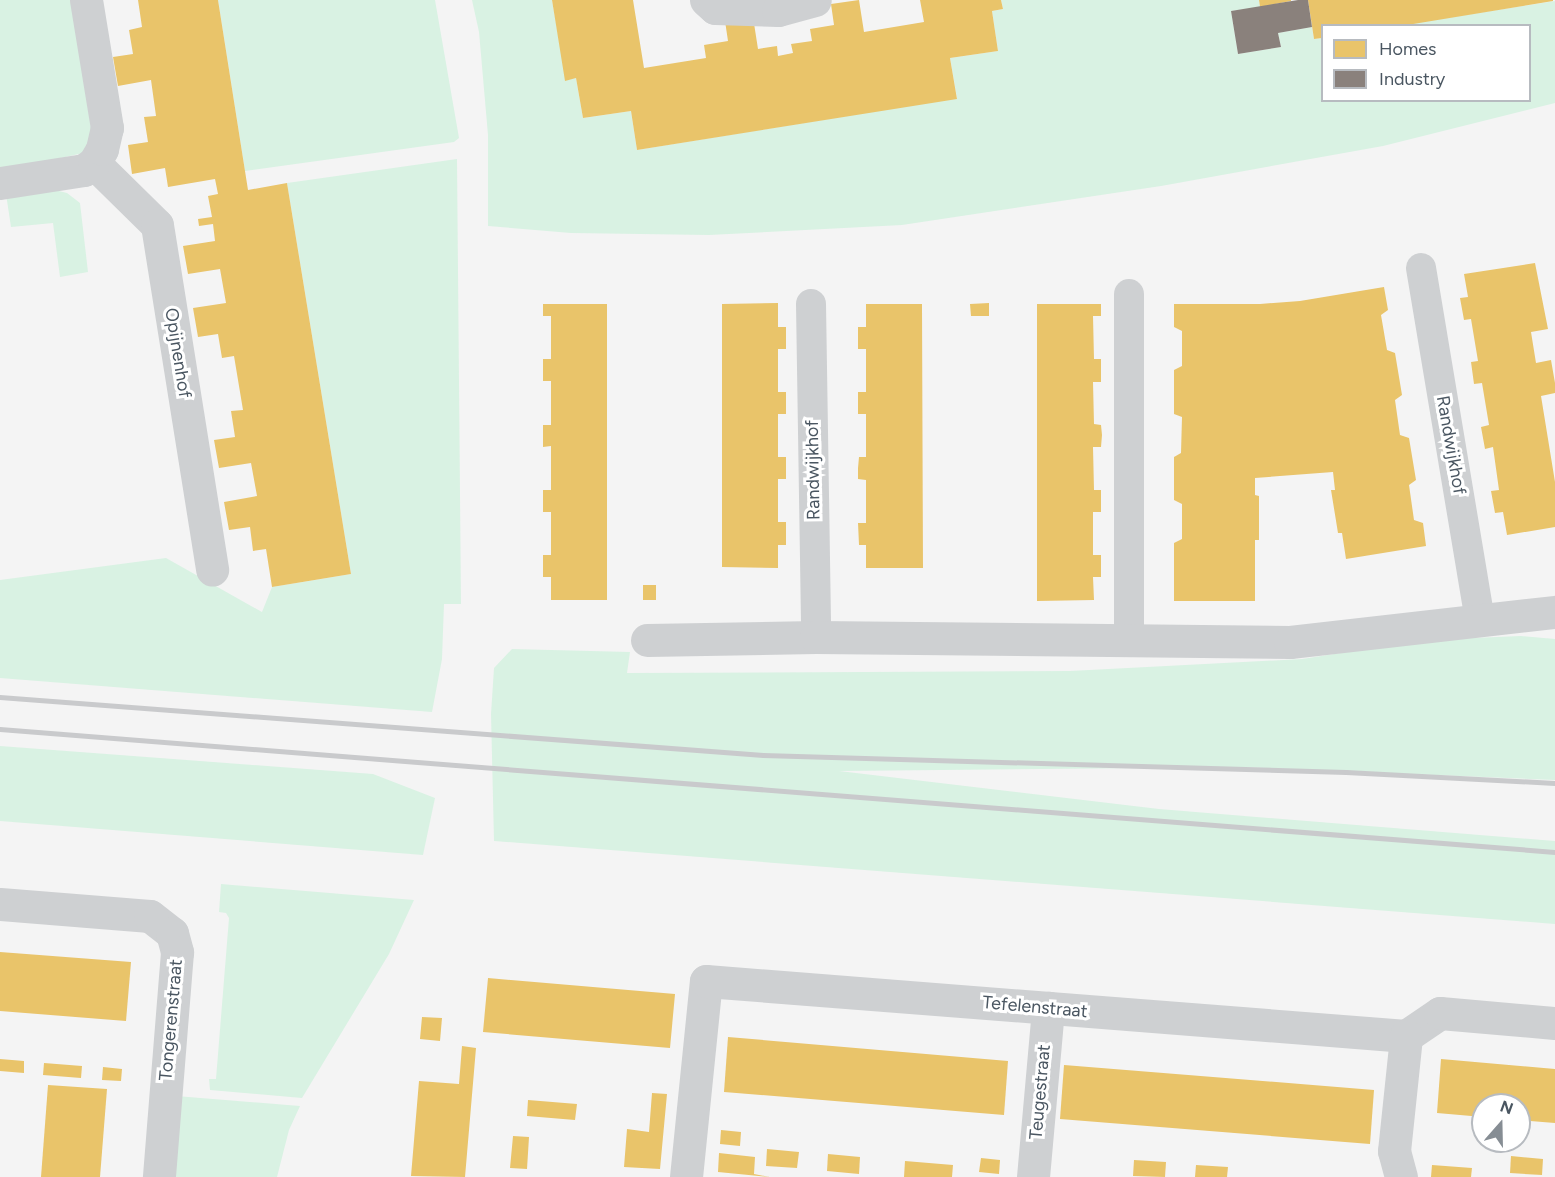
<!DOCTYPE html>
<html>
<head>
<meta charset="utf-8">
<style>
	body { margin:0 }
	#map { position:relative; width:1555px; height:1177px; overflow:hidden; background:#f4f4f4; font-family:Figtree,sans-serif }
	div>[style] { position:absolute }
	.green>* { inset:0; background:#d9f2e3 }
	.homes>* { inset:0; background:#e9c46a }
	.industry>* { inset:0; background:#8a817c }
	.pedestrian>* { height:30px; margin:-15px; padding:0 15px; transform-origin:15px; border-radius:15px; background:#ced0d2 }
	.minor>* { height:33px; margin:-16.5px; padding:0 16.5px; transform-origin:16.5px; border-radius:16.5px; background:#ced0d2 }
	.rail>* { height:4.5px; margin:-2.25px; padding:0 2.25px; transform-origin:2.25px; border-radius:2.25px; background:#c9cacc }
	span { translate:-50% -50%; white-space:nowrap; text-align:center; line-height:1.15; -webkit-text-stroke:6px #fff; paint-order:stroke }
	.street-label { font-size:18px; color:#4a5661 }
	.legend { position:absolute; left:1321px; top:24px; width:210px; height:78px; box-sizing:border-box; background:#fff; border:2px solid #b7bbc0; margin:0; padding:8px 10px; list-style:none; font-size:18px; color:#4a5661 }
	.legend li { display:flex; align-items:center; gap:12px; height:30px }
	.legend b { width:30px; border:2px solid #b7bbc0 }
	.north { position:absolute; left:1471px; top:1093px; width:60px; height:60px; box-sizing:border-box; background:#fff; border:2px solid #b7bbc0; border-radius:50%; rotate:20deg; font-size:16px; font-weight:700; line-height:24px; text-align:center; color:#4a5661 }
	.north::after { content:''; display:block; margin:auto; width:21px; height:27px; background:#868d94; clip-path:polygon(50% 0,100% 100%,50% 72%,0 100%) }
</style>
</head>
<body>
<div id="map">
	<div class="green">
		<div style="clip-path:polygon(0 0,71px 0,92px 133px,83px 153px,0 172px)"></div>
		<div style="clip-path:polygon(218px 0,435px 0,459px 138px,454px 142px,245px 171px)"></div>
		<div style="clip-path:polygon(472px 0,552px 0,566px 80px,576px 78px,583px 118px,631px 111px,637px 150px,957px 98px,950px 58px,998px 51px,992px 11px,1003px 9px,1001px 0,1259px 0,1260px 7px,1231px 11px,1238px 54px,1281px 47px,1278px 33px,1312px 27px,1314px 39px,1322px 38px,1322px 100px,1530px 100px,1530px 26px,1401px 25px,1555px 1px,1555px 103px,1383px 146px,1161px 186px,902px 225px,709px 235px,571px 233px,488px 226px,488px 135px,479px 32px)"></div>
		<div style="clip-path:polygon(457px 159px,461px 604px,444px 604px,442px 659px,432px 712px,0 678px,0 580px,166px 558px,262px 612px,272px 587px,351px 574px,287px 183px)"></div>
		<div style="clip-path:polygon(47px 188px,67px 193px,80px 203px,88px 272px,60px 277px,53px 223px,11px 227px,6px 194px)"></div>
		<div style="clip-path:polygon(1521px 636px,1555px 639px,1555px 780px,1240px 767px,839px 771px,1159px 809px,1555px 841px,1555px 924px,494px 841px,491px 714px,494px 668px,512px 649px,630px 652px,627px 673px,1070px 671px,1302px 659px,1424px 640px)"></div>
		<div style="clip-path:polygon(0 746px,373px 774px,435px 798px,423px 855px,0 821px)"></div>
		<div style="clip-path:polygon(221px 884px,414px 900px,389px 954px,302px 1098px,210px 1090px,209px 1079px,216px 1079px,229px 918px,226px 913px,219px 912px)"></div>
		<div style="clip-path:polygon(176px 1096px,300px 1106px,289px 1130px,277px 1177px,170px 1177px)"></div>
	</div>
	<div class="homes">
		<div style="clip-path:polygon(138px 0,218px 0,248px 190px,287px 183px,351px 574px,272px 587px,266px 549px,253px 551px,250px 527px,229px 530px,224px 502px,257px 496px,251px 463px,219px 468px,214px 440px,235px 437px,231px 411px,243px 410px,234px 356px,222px 358px,218px 334px,198px 337px,193px 308px,226px 303px,220px 269px,188px 274px,183px 246px,215px 241px,213px 224px,199px 226px,198px 219px,212px 217px,208px 196px,218px 194px,215px 179px,168px 187px,165px 168px,132px 174px,128px 145px,148px 142px,144px 117px,156px 116px,151px 80px,118px 86px,113px 57px,133px 54px,129px 30px,142px 27px)"></div>
		<div style="clip-path:polygon(552px 0,633px 0,644px 68px,706px 58px,704px 45px,728px 41px,725px 21px,753px 17px,758px 49px,777px 46px,778px 56px,793px 53px,791px 44px,812px 41px,810px 29px,834px 25px,831px 4px,859px 0,864px 32px,924px 22px,920px 0,1001px 0,1003px 9px,992px 11px,998px 51px,950px 58px,957px 99px,637px 150px,631px 111px,583px 118px,576px 78px,565px 81px)"></div>
		<div style="clip-path:polygon(1259px 0,1291px 0,1291px 1px,1260px 7px)"></div>
		<div style="clip-path:polygon(1308px 0,1553px 0,1553px 1px,1401px 26px,1322px 26px,1322px 38px,1314px 39px)"></div>
		<div style="clip-path:polygon(1535px 263px,1548px 329px,1531px 332px,1536px 363px,1551px 360px,1555px 383px,1555px 393px,1541px 396px,1555px 482px,1555px 527px,1507px 535px,1503px 512px,1495px 513px,1491px 491px,1499px 490px,1493px 447px,1485px 449px,1481px 427px,1489px 425px,1482px 383px,1474px 384px,1471px 362px,1478px 361px,1471px 319px,1464px 320px,1460px 298px,1468px 297px,1464px 274px)"></div>
		<div style="clip-path:polygon(1384px 287px,1388px 310px,1381px 315px,1387px 350px,1395px 353px,1402px 395px,1395px 400px,1400px 435px,1409px 438px,1416px 480px,1409px 485px,1414px 520px,1423px 523px,1426px 546px,1346px 559px,1342px 533px,1338px 533px,1331px 490px,1335px 490px,1333px 472px,1255px 478px,1255px 495px,1259px 496px,1259px 540px,1255px 540px,1255px 601px,1174px 601px,1174px 543px,1182px 539px,1182px 504px,1174px 500px,1174px 457px,1181px 453px,1182px 417px,1174px 414px,1174px 370px,1182px 366px,1182px 331px,1174px 327px,1174px 304px,1260px 304px,1300px 301px)"></div>
		<div style="clip-path:polygon(778px 303px,778px 327px,786px 327px,786px 349px,778px 349px,778px 392px,786px 392px,786px 414px,778px 414px,778px 457px,786px 457px,786px 479px,778px 479px,778px 522px,786px 522px,786px 545px,778px 545px,778px 568px,722px 567px,722px 304px)"></div>
		<div style="clip-path:polygon(989px 303px,989px 316px,971px 316px,970px 304px)"></div>
		<div style="clip-path:polygon(543px 304px,607px 304px,607px 600px,551px 600px,551px 577px,543px 577px,543px 555px,551px 555px,551px 512px,543px 512px,543px 490px,551px 490px,551px 446px,543px 447px,543px 425px,551px 425px,551px 381px,543px 381px,543px 359px,551px 359px,551px 316px,543px 316px)"></div>
		<div style="clip-path:polygon(866px 304px,922px 304px,923px 568px,866px 568px,866px 545px,859px 545px,858px 523px,866px 523px,866px 480px,858px 479px,858px 468px,859px 457px,866px 457px,866px 414px,858px 414px,858px 392px,866px 392px,866px 349px,858px 349px,858px 327px,866px 327px)"></div>
		<div style="clip-path:polygon(1037px 304px,1101px 304px,1101px 316px,1093px 316px,1094px 359px,1101px 359px,1101px 382px,1093px 382px,1094px 424px,1101px 425px,1102px 435px,1101px 447px,1093px 447px,1094px 490px,1101px 490px,1101px 512px,1093px 512px,1093px 555px,1101px 555px,1101px 577px,1093px 577px,1094px 600px,1037px 601px)"></div>
		<div style="clip-path:polygon(643px 585px,656px 585px,656px 600px,643px 600px)"></div>
		<div style="clip-path:polygon(0 952px,131px 962px,126px 1021px,0 1011px)"></div>
		<div style="clip-path:polygon(488px 978px,675px 994px,670px 1048px,483px 1032px)"></div>
		<div style="clip-path:polygon(422px 1017px,442px 1018px,440px 1041px,420px 1039px)"></div>
		<div style="clip-path:polygon(728px 1037px,1008px 1061px,1004px 1115px,724px 1092px)"></div>
		<div style="clip-path:polygon(462px 1046px,476px 1048px,465px 1177px,411px 1176px,419px 1081px,459px 1084px)"></div>
		<div style="clip-path:polygon(0 1059px,24px 1061px,24px 1073px,0 1071px)"></div>
		<div style="clip-path:polygon(1441px 1059px,1555px 1069px,1555px 1123px,1519px 1120px,1519px 1105px,1483px 1105px,1483px 1117px,1437px 1113px)"></div>
		<div style="clip-path:polygon(44px 1063px,82px 1066px,81px 1078px,43px 1075px)"></div>
		<div style="clip-path:polygon(1064px 1065px,1374px 1090px,1370px 1144px,1060px 1119px)"></div>
		<div style="clip-path:polygon(103px 1067px,122px 1069px,121px 1081px,102px 1080px)"></div>
		<div style="clip-path:polygon(48px 1085px,107px 1089px,100px 1177px,41px 1177px)"></div>
		<div style="clip-path:polygon(652px 1093px,667px 1094px,660px 1169px,624px 1167px,627px 1129px,649px 1132px)"></div>
		<div style="clip-path:polygon(528px 1100px,577px 1104px,575px 1120px,527px 1116px)"></div>
		<div style="clip-path:polygon(721px 1130px,741px 1132px,740px 1146px,720px 1144px)"></div>
		<div style="clip-path:polygon(513px 1136px,529px 1137px,527px 1169px,510px 1168px)"></div>
		<div style="clip-path:polygon(767px 1149px,799px 1152px,797px 1168px,766px 1166px)"></div>
		<div style="clip-path:polygon(719px 1153px,755px 1157px,754px 1174px,770px 1177px,718px 1172px)"></div>
		<div style="clip-path:polygon(828px 1154px,860px 1157px,859px 1174px,827px 1171px)"></div>
		<div style="clip-path:polygon(1511px 1156px,1543px 1159px,1542px 1175px,1510px 1173px)"></div>
		<div style="clip-path:polygon(981px 1158px,1000px 1160px,999px 1174px,979px 1172px)"></div>
		<div style="clip-path:polygon(1134px 1160px,1166px 1162px,1165px 1177px,1133px 1176px)"></div>
		<div style="clip-path:polygon(905px 1161px,953px 1165px,952px 1177px,904px 1177px)"></div>
		<div style="clip-path:polygon(1196px 1165px,1228px 1167px,1227px 1177px,1195px 1177px)"></div>
		<div style="clip-path:polygon(1432px 1165px,1472px 1168px,1471px 1177px,1431px 1177px)"></div>
	</div>
	<div class="industry">
		<div style="clip-path:polygon(1298px 0,1308px 0,1312px 27px,1278px 33px,1281px 47px,1238px 54px,1231px 11px)"></div>
	</div>
	<div class="pedestrian">
		<div style="left:1421px;top:268px;width:359px;rotate:80.5deg"></div>
		<div style="left:811px;top:304px;width:333px;rotate:89.1deg"></div>
		<div style="left:1129px;top:640px;width:346px;rotate:-90deg"></div>
	</div>
	<div class="minor">
		<div style="left:706px;top:0;width:12px;rotate:42deg"></div>
		<div style="left:715px;top:8px;width:63px;rotate:1.8deg"></div>
		<div style="left:778px;top:10px;width:38px;rotate:-15deg"></div>
		<div style="left:94px;top:163px;width:88px;rotate:44.5deg"></div>
		<div style="left:157px;top:225px;width:349px;rotate:80.9deg"></div>
		<div style="left:0;top:183px;width:85px;rotate:-8.8deg"></div>
		<div style="left:84px;top:170px;width:12px;rotate:-35deg"></div>
		<div style="left:94px;top:163px;width:16px;rotate:-60deg"></div>
		<div style="left:102px;top:149px;width:22px;rotate:-77deg"></div>
		<div style="left:107px;top:128px;width:130px;rotate:-99.3deg"></div>
		<div style="left:647px;top:640px;width:169px;rotate:-1deg"></div>
		<div style="left:816px;top:637px;width:474px;rotate:0.6deg"></div>
		<div style="left:1290px;top:642px;width:267px;rotate:-6.5deg"></div>
		<div style="left:0;top:904px;width:150px;rotate:4.6deg"></div>
		<div style="left:150px;top:916px;width:28px;rotate:38deg"></div>
		<div style="left:172px;top:933px;width:20px;rotate:75deg"></div>
		<div style="left:177px;top:952px;width:226px;rotate:94.6deg"></div>
		<div style="left:686px;top:1177px;width:197px;rotate:-84.2deg"></div>
		<div style="left:706px;top:981px;width:702px;rotate:4.49deg"></div>
		<div style="left:1406px;top:1036px;width:41px;rotate:-34.1deg"></div>
		<div style="left:1440px;top:1013px;width:115px;rotate:5deg"></div>
		<div style="left:1033px;top:1177px;width:170px;rotate:-84.9deg"></div>
		<div style="left:1401px;top:1177px;width:27px;rotate:-105deg"></div>
		<div style="left:1394px;top:1151px;width:116px;rotate:-84deg"></div>
	</div>
	<div class="rail">
		<div style="left:0;top:697px;width:765px;rotate:4.35deg"></div>
		<div style="left:763px;top:755px;width:583px;rotate:1.67deg"></div>
		<div style="left:1346px;top:772px;width:209px;rotate:3deg"></div>
		<div style="left:0;top:729px;width:1560px;rotate:4.52deg"></div>
	</div>
	<div class="street-label">
		<span style="left:178px;top:353px;rotate:81deg">Opijnenhof</span>
		<span style="left:1451px;top:445px;rotate:80deg">Randwijkhof</span>
		<span style="left:813px;top:470px;rotate:-91deg">Randwijkhof</span>
		<span style="left:1035px;top:1007px;rotate:5deg">Tefelenstraat</span>
		<span style="left:171px;top:1020px;rotate:-85deg">Tongerenstraat</span>
		<span style="left:1040px;top:1092px;rotate:-85deg">Teugestraat</span>
	</div>
	<ul class="legend">
	<li><b style="height:16px;background:#e9c46a"></b>Homes</li>
	<li><b style="height:16px;background:#8a817c"></b>Industry</li>
	</ul>
	<div class="north">N</div>
</div>
</body>
</html>
